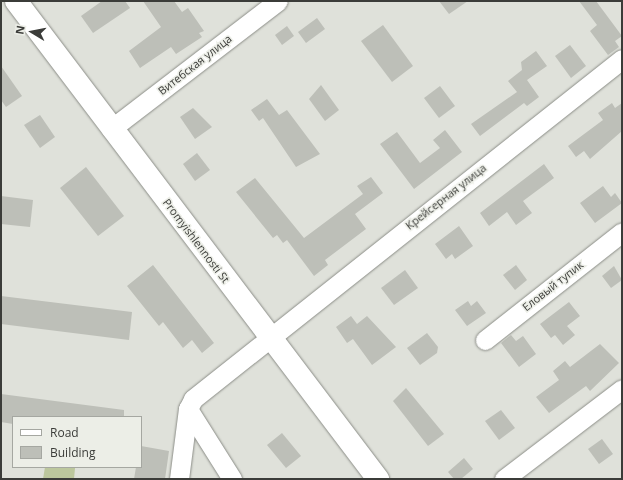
<!DOCTYPE html>
<html>
<head>
<meta charset="utf-8">
<style>
	body { margin:0 }
	#map { position:relative; width:623px; height:480px; overflow:hidden; background:#dfe1da; font-family:"Open Sans",sans-serif }
	div>[style] { position:absolute }
	.green>* { inset:0; background:#bcc79d }
	.building>* { inset:0; background:#bdbfb8 }
	.roads { filter:drop-shadow(0 0 1px #8b8d87) drop-shadow(0 0 1px #8b8d87) }
	.minor>* { height:19px; margin:-9.5px; padding:0 9.5px; transform-origin:9.5px; border-radius:9.5px; background:#fff }
	.major>* { height:22px; margin:-11px; padding:0 11px; transform-origin:11px; border-radius:11px; background:#fff }
	span { translate:-50% -50%; white-space:nowrap; text-align:center; line-height:1.15; -webkit-text-stroke:3px #eceee7; paint-order:stroke }
	.street-label { font-size:11px; color:#3b3c39 }
	.frame { position:absolute; inset:0; border:2px solid #3b3c39; pointer-events:none }
	.legend { position:absolute; left:12px; top:416px; width:130px; height:52px; box-sizing:border-box; background:#eceee7; border:1px solid #a5a7a1; margin:0; padding:5px 7px; list-style:none; font-size:12px; color:#3b3c39 }
	.legend li { display:flex; align-items:center; gap:8px; height:20px }
	.legend b { width:20px; border:1px solid #a5a7a1 }
	.north { position:absolute; left:12px; top:12px; width:40px; height:40px; -webkit-text-stroke:3px #eceee7; paint-order:stroke; rotate:280deg; font-size:11px; font-weight:700; line-height:16px; text-align:center; color:#3b3c39 }
	.north::after { content:''; display:block; margin:auto; width:14px; height:18px; background:#3b3c39; clip-path:polygon(50% 0,100% 100%,50% 72%,0 100%) }
</style>
</head>
<body>
<div id="map">
	<div class="green">
		<div style="clip-path:polygon(45px 467px,75px 468px,74px 479px,43px 479px)"></div>
	</div>
	<div class="building">
		<div style="clip-path:polygon(102px 1px,125px 1px,130px 8px,93px 33px,81px 16px)"></div>
		<div style="clip-path:polygon(143px 1px,174px 1px,182px 12px,188px 8px,204px 31px,199px 33px,202px 37px,176px 54px,171px 47px,140px 68px,129px 51px,161px 27px)"></div>
		<div style="clip-path:polygon(439px 1px,468px 1px,449px 14px)"></div>
		<div style="clip-path:polygon(579px 1px,596px 1px,622px 36px,615px 41px,619px 47px,608px 55px,590px 31px,597px 25px)"></div>
		<div style="clip-path:polygon(317px 18px,325px 29px,306px 43px,298px 32px)"></div>
		<div style="clip-path:polygon(383px 25px,413px 66px,392px 82px,361px 41px)"></div>
		<div style="clip-path:polygon(287px 26px,294px 36px,282px 45px,275px 35px)"></div>
		<div style="clip-path:polygon(570px 45px,586px 66px,571px 78px,555px 56px)"></div>
		<div style="clip-path:polygon(536px 51px,547px 66px,527px 80px,539px 97px,527px 106px,524px 103px,480px 136px,471px 124px,517px 92px,508px 81px,522px 70px,521px 62px)"></div>
		<div style="clip-path:polygon(1px 66px,22px 96px,6px 107px,1px 100px)"></div>
		<div style="clip-path:polygon(321px 85px,339px 110px,325px 121px,309px 99px)"></div>
		<div style="clip-path:polygon(440px 86px,455px 106px,439px 118px,424px 98px)"></div>
		<div style="clip-path:polygon(267px 99px,279px 115px,287px 110px,320px 154px,296px 167px,263px 118px,259px 121px,251px 110px)"></div>
		<div style="clip-path:polygon(612px 103px,615px 108px,622px 103px,622px 131px,590px 159px,584px 151px,576px 157px,568px 146px,603px 120px,598px 113px)"></div>
		<div style="clip-path:polygon(193px 108px,212px 127px,195px 139px,180px 117px)"></div>
		<div style="clip-path:polygon(40px 115px,55px 137px,40px 148px,24px 125px)"></div>
		<div style="clip-path:polygon(445px 130px,462px 152px,414px 189px,380px 144px,397px 132px,420px 163px,440px 148px,433px 140px)"></div>
		<div style="clip-path:polygon(197px 153px,210px 170px,195px 181px,183px 164px)"></div>
		<div style="clip-path:polygon(544px 164px,554px 178px,523px 201px,532px 213px,516px 225px,507px 212px,489px 226px,480px 213px)"></div>
		<div style="clip-path:polygon(86px 167px,124px 216px,98px 236px,60px 188px)"></div>
		<div style="clip-path:polygon(371px 177px,383px 193px,355px 214px,366px 229px,325px 260px,328px 265px,314px 276px,287px 240px,283px 243px,277px 235px,273px 238px,236px 192px,255px 178px,304px 238px,363px 194px,357px 186px)"></div>
		<div style="clip-path:polygon(603px 186px,611px 197px,615px 193px,622px 203px,595px 223px,580px 203px)"></div>
		<div style="clip-path:polygon(1px 196px,33px 200px,30px 227px,1px 224px)"></div>
		<div style="clip-path:polygon(459px 226px,473px 246px,455px 259px,452px 254px,446px 259px,435px 244px)"></div>
		<div style="clip-path:polygon(153px 265px,214px 343px,202px 353px,192px 340px,183px 348px,163px 322px,159px 326px,127px 286px)"></div>
		<div style="clip-path:polygon(516px 265px,527px 280px,515px 290px,503px 275px)"></div>
		<div style="clip-path:polygon(614px 266px,622px 280px,611px 288px,602px 276px)"></div>
		<div style="clip-path:polygon(405px 270px,418px 288px,394px 305px,381px 288px)"></div>
		<div style="clip-path:polygon(1px 296px,132px 312px,129px 340px,1px 324px)"></div>
		<div style="clip-path:polygon(468px 301px,471px 306px,477px 301px,486px 313px,467px 326px,455px 310px)"></div>
		<div style="clip-path:polygon(569px 302px,580px 316px,567px 326px,575px 335px,563px 345px,555px 335px,551px 338px,540px 324px)"></div>
		<div style="clip-path:polygon(351px 316px,357px 324px,367px 316px,396px 347px,372px 365px,353px 339px,347px 343px,336px 327px)"></div>
		<div style="clip-path:polygon(427px 333px,438px 347px,437px 353px,420px 365px,407px 348px)"></div>
		<div style="clip-path:polygon(511px 335px,516px 341px,523px 336px,536px 354px,519px 367px,501px 343px)"></div>
		<div style="clip-path:polygon(600px 344px,619px 363px,590px 391px,586px 386px,549px 413px,536px 397px,559px 380px,553px 371px,565px 361px,570px 367px)"></div>
		<div style="clip-path:polygon(406px 388px,444px 434px,428px 446px,393px 401px)"></div>
		<div style="clip-path:polygon(1px 394px,124px 410px,124px 417px,13px 417px,13px 424px,1px 422px)"></div>
		<div style="clip-path:polygon(501px 410px,515px 428px,499px 440px,485px 421px)"></div>
		<div style="clip-path:polygon(282px 433px,301px 456px,286px 468px,267px 445px)"></div>
		<div style="clip-path:polygon(602px 439px,613px 454px,599px 464px,588px 449px)"></div>
		<div style="clip-path:polygon(141px 446px,169px 451px,165px 479px,134px 479px,136px 467px,141px 467px)"></div>
		<div style="clip-path:polygon(464px 458px,473px 469px,461px 479px,454px 479px,448px 472px)"></div>
	</div>
	<div class="roads">
		<div class="minor">
			<div style="left:111px;top:129px;width:210px;rotate:-37.5deg"></div>
			<div style="left:485px;top:340px;width:174px;rotate:-38.2deg"></div>
			<div style="left:188px;top:409px;width:83px;rotate:57.8deg"></div>
			<div style="left:179px;top:479px;width:71px;rotate:-82.7deg"></div>
			<div style="left:188px;top:409px;width:11px;rotate:-63deg"></div>
			<div style="left:193px;top:399px;width:547px;rotate:-38.4deg"></div>
			<div style="left:504px;top:479px;width:148px;rotate:-37.3deg"></div>
		</div>
		<div class="major">
			<div style="left:16px;top:1px;width:600px;rotate:52.86deg"></div>
		</div>
	</div>
	<div class="street-label">
		<span style="left:195px;top:65px;rotate:-38deg">Витебская улица</span>
		<span style="left:446px;top:197px;rotate:-38deg">Крейсерная улица</span>
		<span style="left:196px;top:241px;rotate:53deg">Promyishlennosti St</span>
		<span style="left:553px;top:286px;rotate:-38deg">Еловый тупик</span>
	</div>
	<div class="frame"></div>
	<ul class="legend">
	<li><b style="height:5px;background:#fff"></b>Road</li>
	<li><b style="height:11px;background:#bdbfb8"></b>Building</li>
	</ul>
	<div class="north">N</div>
</div>
</body>
</html>
